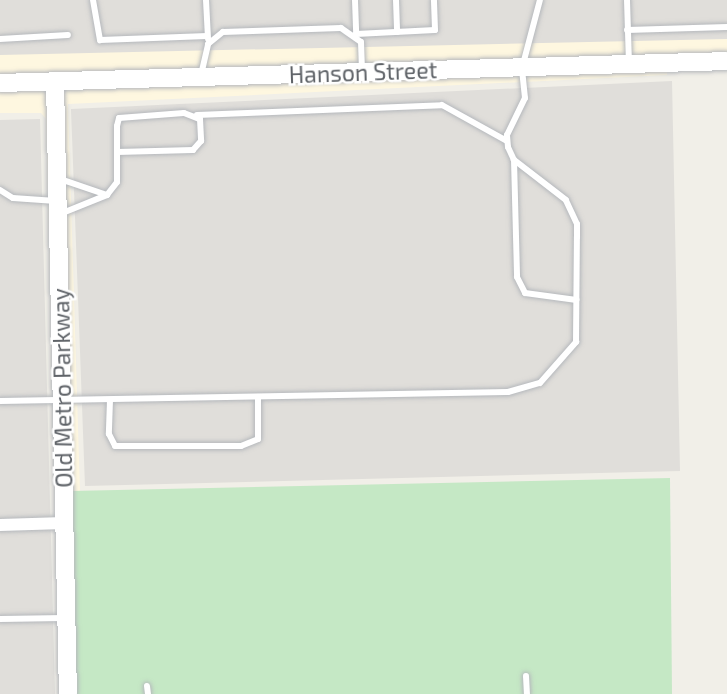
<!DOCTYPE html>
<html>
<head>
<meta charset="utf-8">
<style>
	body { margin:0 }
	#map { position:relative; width:727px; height:694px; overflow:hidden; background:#f1efe8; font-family:"Exo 2",sans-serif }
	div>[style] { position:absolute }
	.commercial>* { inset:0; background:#fef7e0 }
	.industrial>* { inset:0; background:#e0deda }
	.green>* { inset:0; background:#c5e8c5 }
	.roads { filter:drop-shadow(0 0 2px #b5b8bc) drop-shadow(0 0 2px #b5b8bc) }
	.lane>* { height:6px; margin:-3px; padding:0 3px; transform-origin:3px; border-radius:3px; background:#fff }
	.street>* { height:12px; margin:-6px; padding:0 6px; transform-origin:6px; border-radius:6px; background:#fff }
	.secondary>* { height:18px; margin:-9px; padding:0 9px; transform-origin:9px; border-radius:9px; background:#fff }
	span { translate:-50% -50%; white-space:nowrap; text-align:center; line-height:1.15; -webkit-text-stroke:5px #fff; paint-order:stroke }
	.street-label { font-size:23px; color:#5f6368 }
</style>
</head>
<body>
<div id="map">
	<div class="commercial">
		<div style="clip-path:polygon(0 0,727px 0,727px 53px,0 75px)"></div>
		<div style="clip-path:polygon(667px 71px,667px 75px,68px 104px,80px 491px,71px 491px,62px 89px)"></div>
		<div style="clip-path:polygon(48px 90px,59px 627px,46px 119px,41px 113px,0 113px,0 92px)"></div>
	</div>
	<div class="industrial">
		<div style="clip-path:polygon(0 0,727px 0,727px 39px,0 55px)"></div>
		<div style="clip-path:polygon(672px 81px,680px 471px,85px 486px,71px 109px)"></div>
		<div style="clip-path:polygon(40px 119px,55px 694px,0 694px,0 120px)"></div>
	</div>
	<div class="green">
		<div style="clip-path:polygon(670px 478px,672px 694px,75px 694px,71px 491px)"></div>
	</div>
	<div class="roads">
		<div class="lane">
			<div style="left:93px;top:0;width:41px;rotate:80.1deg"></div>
			<div style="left:100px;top:40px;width:107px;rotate:-2.1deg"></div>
			<div style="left:206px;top:0;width:39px;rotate:87deg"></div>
			<div style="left:355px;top:0;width:34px;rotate:88deg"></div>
			<div style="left:356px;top:34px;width:79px;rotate:-2.9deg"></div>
			<div style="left:435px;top:30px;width:30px;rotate:-92deg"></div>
			<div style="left:396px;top:0;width:32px;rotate:88deg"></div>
			<div style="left:627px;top:0;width:63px;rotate:88.2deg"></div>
			<div style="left:627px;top:30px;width:100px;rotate:-1.7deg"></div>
			<div style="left:0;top:39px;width:68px;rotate:-3.4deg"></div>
			<div style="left:201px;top:75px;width:32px;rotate:-77deg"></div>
			<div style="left:208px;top:44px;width:19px;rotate:-39deg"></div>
			<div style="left:223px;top:32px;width:118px;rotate:-1.9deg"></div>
			<div style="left:341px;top:28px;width:24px;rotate:35deg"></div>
			<div style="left:361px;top:42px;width:26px;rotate:88deg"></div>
			<div style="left:197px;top:115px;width:245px;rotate:-2.3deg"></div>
			<div style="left:442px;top:105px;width:74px;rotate:29deg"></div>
			<div style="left:514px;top:160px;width:117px;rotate:88.5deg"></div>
			<div style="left:517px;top:277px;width:18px;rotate:63deg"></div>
			<div style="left:525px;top:293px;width:52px;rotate:7.7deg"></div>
			<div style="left:0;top:190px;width:15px;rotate:32deg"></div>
			<div style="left:13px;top:198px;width:43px;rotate:4deg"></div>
			<div style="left:107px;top:195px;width:16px;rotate:-52deg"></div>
			<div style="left:117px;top:182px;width:56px;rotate:-90deg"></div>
			<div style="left:117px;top:126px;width:8px;rotate:-76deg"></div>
			<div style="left:119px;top:118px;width:65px;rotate:-4.4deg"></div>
			<div style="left:184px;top:113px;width:17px;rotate:21deg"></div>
			<div style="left:200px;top:119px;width:22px;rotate:87deg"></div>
			<div style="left:201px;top:141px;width:12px;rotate:132deg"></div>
			<div style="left:193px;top:150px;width:76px;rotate:178.5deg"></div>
			<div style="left:60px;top:214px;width:51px;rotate:-22deg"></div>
			<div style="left:107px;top:195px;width:50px;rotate:-161.2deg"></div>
			<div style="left:110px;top:400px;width:34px;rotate:92deg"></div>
			<div style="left:109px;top:434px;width:13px;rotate:63deg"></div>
			<div style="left:115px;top:446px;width:126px"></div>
			<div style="left:241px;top:446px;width:18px;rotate:-22deg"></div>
			<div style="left:258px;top:439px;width:41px;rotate:-90deg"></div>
			<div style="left:0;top:401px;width:508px;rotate:-1.01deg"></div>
			<div style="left:508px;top:392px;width:33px;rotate:-16deg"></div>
			<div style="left:540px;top:383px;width:55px;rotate:-48.7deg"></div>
			<div style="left:576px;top:342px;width:105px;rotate:-89.5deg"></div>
			<div style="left:577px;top:237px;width:13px;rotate:-90deg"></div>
			<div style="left:577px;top:224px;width:26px;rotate:-115deg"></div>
			<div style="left:566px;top:200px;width:66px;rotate:-142.4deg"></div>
			<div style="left:514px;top:160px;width:14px;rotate:-115deg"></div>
			<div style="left:508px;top:147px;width:12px;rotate:-95deg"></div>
			<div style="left:507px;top:135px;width:41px;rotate:-64.1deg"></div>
			<div style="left:525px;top:98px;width:30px;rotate:-96deg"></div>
			<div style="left:522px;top:68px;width:70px;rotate:-75.2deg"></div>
			<div style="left:0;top:619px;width:64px;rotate:-0.9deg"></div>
			<div style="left:526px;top:676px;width:18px;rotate:87deg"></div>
			<div style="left:147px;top:686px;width:8px;rotate:83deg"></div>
		</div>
		<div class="street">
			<div style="left:0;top:525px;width:64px;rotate:-1.8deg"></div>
		</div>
		<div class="secondary">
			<div style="left:55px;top:81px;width:613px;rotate:88.79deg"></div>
			<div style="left:0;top:83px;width:727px;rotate:-1.73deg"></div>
		</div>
	</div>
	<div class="street-label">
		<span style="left:363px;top:72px;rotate:-2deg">Hanson Street</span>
		<span style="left:62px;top:388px;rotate:-91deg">Old Metro Parkway</span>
	</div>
</div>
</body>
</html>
